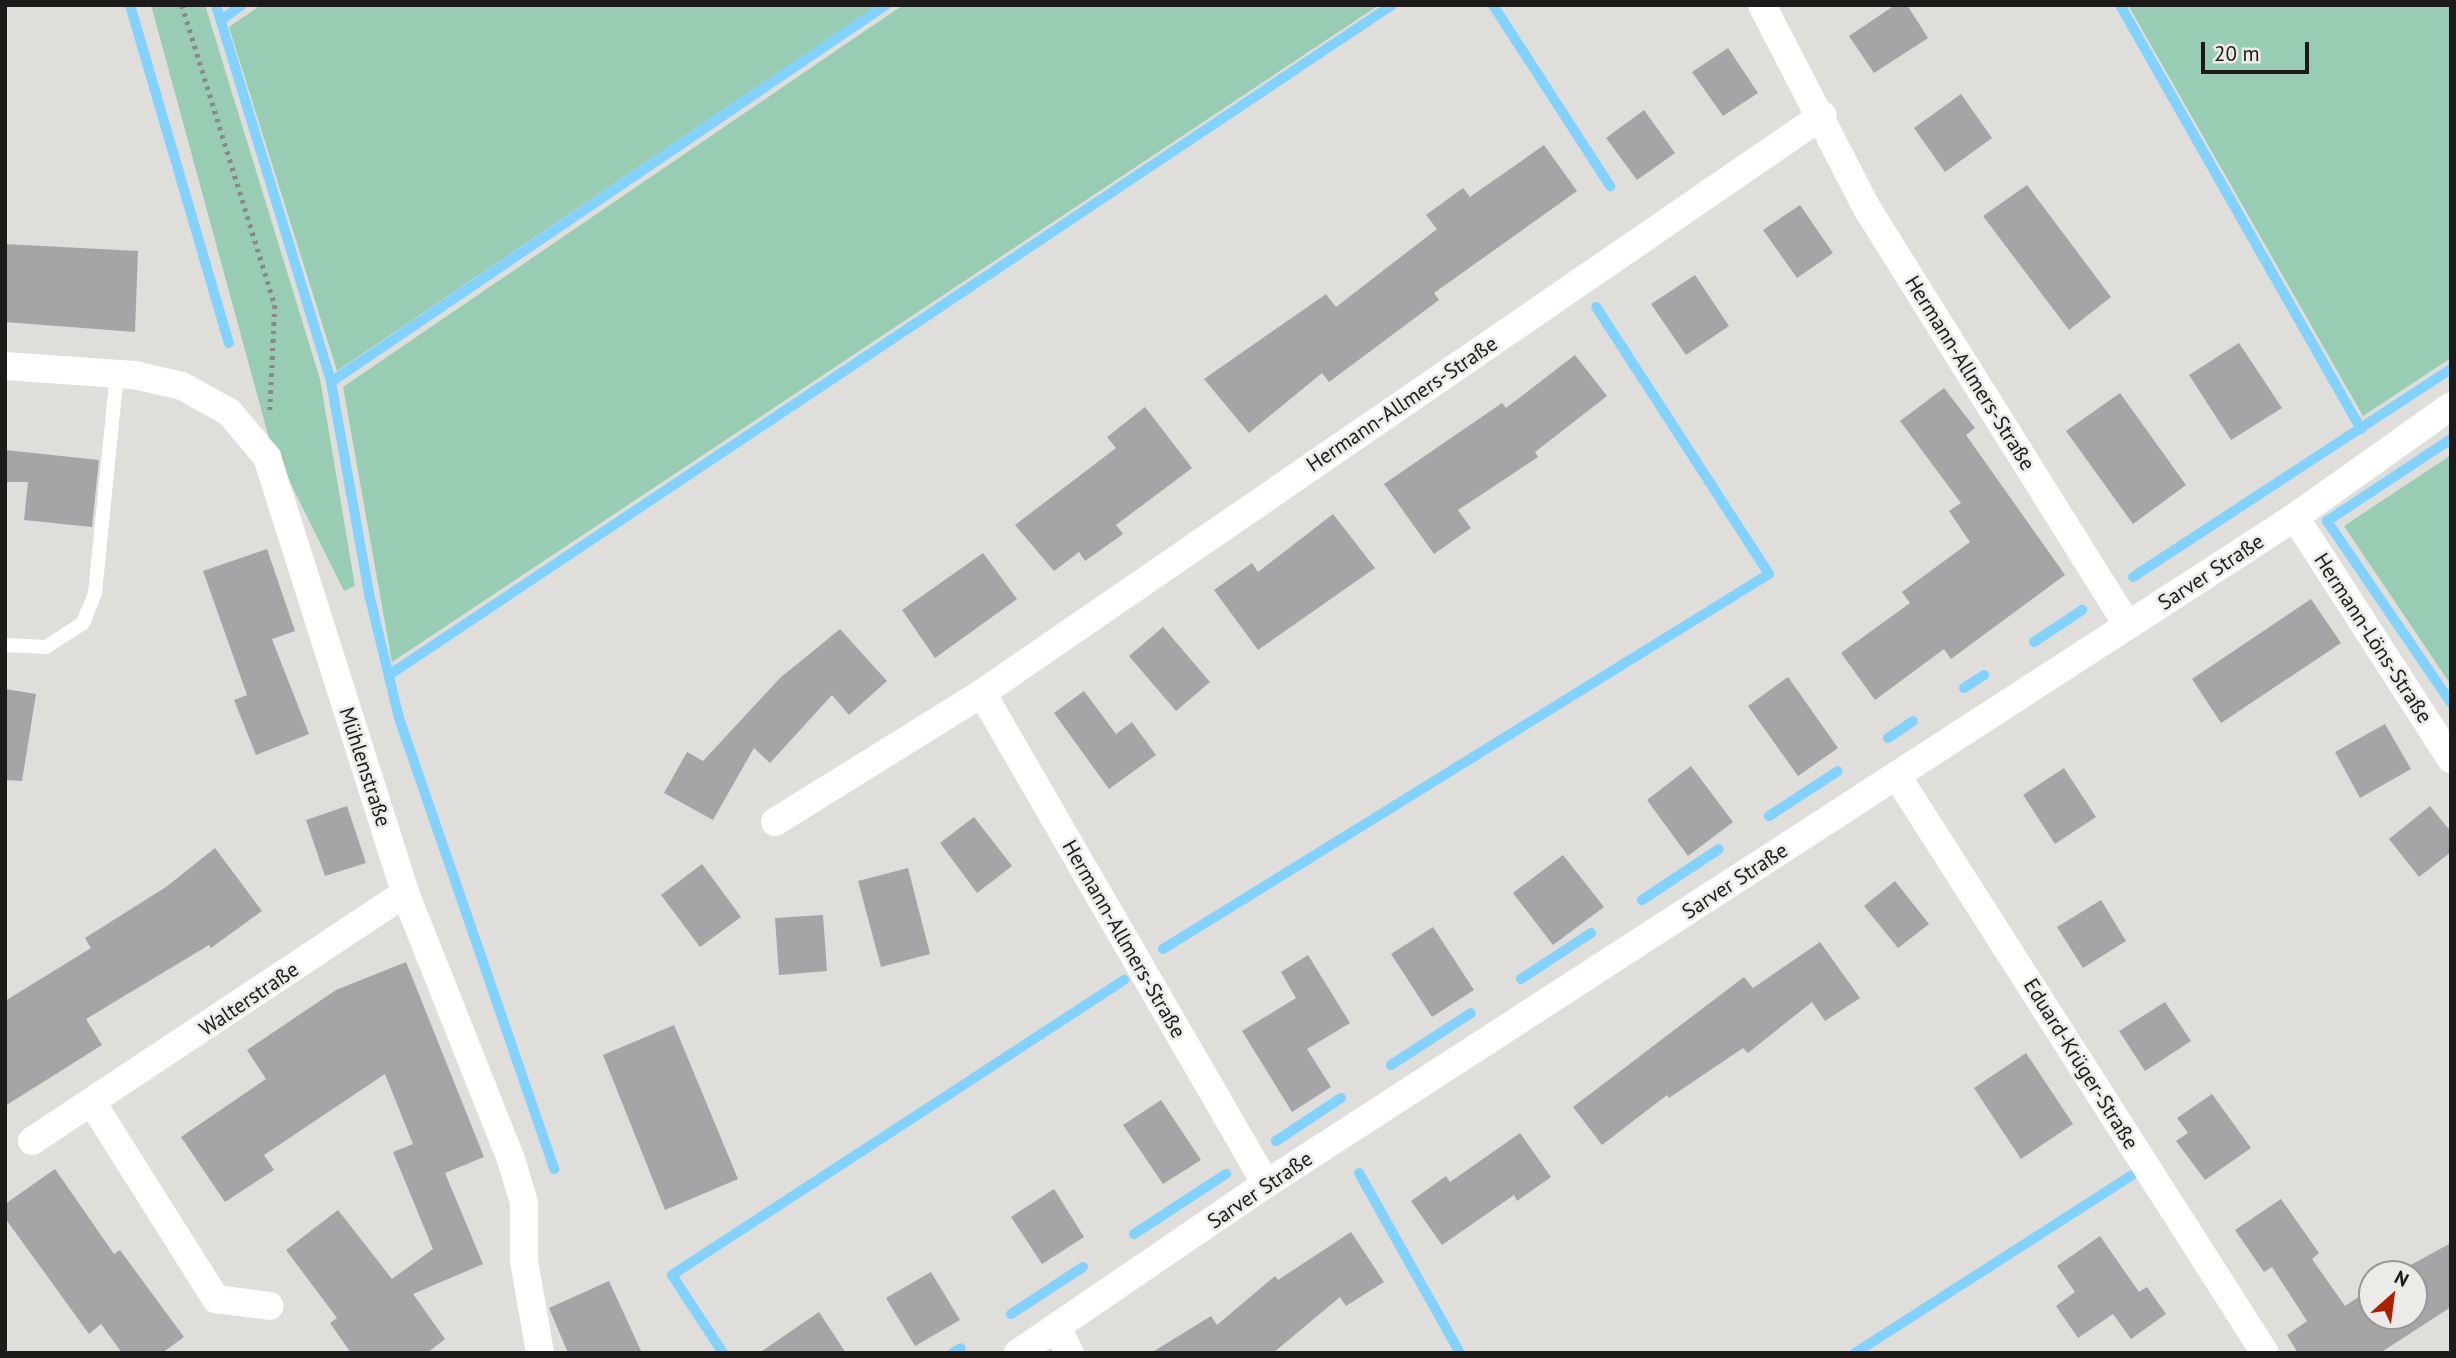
<!DOCTYPE html>
<html>
<head>
<meta charset="utf-8">
<style>
	body { margin:0 }
	#map { position:relative; width:2456px; height:1358px; overflow:hidden; background:#e0deda; font-family:"PT Sans",sans-serif }
	div>[style] { position:absolute }
	.green>* { inset:0; background:#98cdb3 }
	.stream>* { height:10px; margin:-5px; padding:0 5px; transform-origin:5px; border-radius:5px; background:#83d1fd }
	.building>* { inset:0; background:#a5a5a8 }
	.path>* { height:4.5px; margin-top:-2.25px; transform-origin:0; background:repeating-linear-gradient(90deg,#8a8885 0 3.5px,transparent 0 8.5px) }
	.lane>* { height:14px; margin:-7px; padding:0 7px; transform-origin:7px; border-radius:7px; background:#fff }
	.street>* { height:28px; margin:-14px; padding:0 14px; transform-origin:14px; border-radius:14px; background:#fff }
	span { translate:-50% -50%; white-space:nowrap; text-align:center; line-height:1.15; -webkit-text-stroke:5px #edebe8; paint-order:stroke }
	.street-label { font-size:21px; color:#1c1b1a }
	.frame { position:absolute; inset:0; border:7px solid #1c1b1a; pointer-events:none }
	.north { position:absolute; left:2358px; top:1260px; width:70px; height:70px; box-sizing:border-box; background:#edebe8; border:2px solid #999896; border-radius:50%; rotate:28deg; font-size:19px; font-weight:700; line-height:28px; text-align:center; color:#1c1b1a }
	.north::after { content:''; display:block; margin:auto; width:24px; height:32px; background:#ad2000; clip-path:polygon(50% 0,100% 100%,50% 72%,0 100%) }
	.scale { position:absolute; left:2201px; top:42px; width:108px; height:32px; box-sizing:border-box; border:4px solid #1c1b1a; border-top:0; padding-left:9px; font-size:21px; line-height:24px; white-space:nowrap; color:#1c1b1a; -webkit-text-stroke:5px #edebe8; paint-order:stroke }
</style>
</head>
<body>
<div id="map">
	<div class="green">
		<div style="clip-path:polygon(151px 5px,205px 5px,320px 379px,355px 586px,344px 591px,270px 442px)"></div>
		<div style="clip-path:polygon(261px 5px,878px 5px,337px 371px,229px 27px)"></div>
		<div style="clip-path:polygon(903px 5px,1379px 5px,392px 662px,343px 387px)"></div>
		<div style="clip-path:polygon(2128px 5px,2451px 5px,2451px 358px,2363px 416px)"></div>
		<div style="clip-path:polygon(2451px 455px,2451px 685px,2344px 526px)"></div>
	</div>
	<div class="stream">
		<div style="left:130px;top:5px;width:352px;rotate:73.7deg"></div>
		<div style="left:216px;top:5px;width:394px;rotate:73deg"></div>
		<div style="left:331px;top:382px;width:219px;rotate:79.8deg"></div>
		<div style="left:370px;top:598px;width:123px;rotate:76.4deg"></div>
		<div style="left:399px;top:718px;width:477px;rotate:71deg"></div>
		<div style="left:1493px;top:5px;width:216px;rotate:57.1deg"></div>
		<div style="left:2120px;top:5px;width:488px;rotate:60.4deg"></div>
		<div style="left:221px;top:20px;width:26px;rotate:-36deg"></div>
		<div style="left:331px;top:382px;width:671px;rotate:-34.19deg"></div>
		<div style="left:2451px;top:439px;width:149px;rotate:146.5deg"></div>
		<div style="left:2327px;top:521px;width:220px;rotate:55.7deg"></div>
		<div style="left:2133px;top:577px;width:380px;rotate:-33.2deg"></div>
		<div style="left:2034px;top:642px;width:58px;rotate:-33.7deg"></div>
		<div style="left:389px;top:675px;width:1206px;rotate:-33.74deg"></div>
		<div style="left:1964px;top:688px;width:24px;rotate:-33deg"></div>
		<div style="left:1888px;top:738px;width:30px;rotate:-34deg"></div>
		<div style="left:1769px;top:816px;width:82px;rotate:-33.1deg"></div>
		<div style="left:1642px;top:900px;width:92px;rotate:-33.5deg"></div>
		<div style="left:1163px;top:949px;width:713px;rotate:-31.75deg"></div>
		<div style="left:1769px;top:574px;width:318px;rotate:-122.9deg"></div>
		<div style="left:1521px;top:979px;width:84px;rotate:-33.3deg"></div>
		<div style="left:1391px;top:1065px;width:95px;rotate:-33deg"></div>
		<div style="left:1276px;top:1141px;width:78px;rotate:-33.5deg"></div>
		<div style="left:1359px;top:1173px;width:206px;rotate:60.7deg"></div>
		<div style="left:1134px;top:1234px;width:110px;rotate:-33.1deg"></div>
		<div style="left:1011px;top:1314px;width:86px;rotate:-33.1deg"></div>
		<div style="left:723px;top:1353px;width:93px;rotate:-123.2deg"></div>
		<div style="left:672px;top:1275px;width:540px;rotate:-33.13deg"></div>
		<div style="left:953px;top:1353px;width:9px;rotate:-32deg"></div>
		<div style="left:1855px;top:1353px;width:329px;rotate:-32.7deg"></div>
	</div>
	<div class="building">
		<div style="clip-path:polygon(1895px 5px,1907px 5px,1928px 38px,1874px 73px,1849px 36px)"></div>
		<div style="clip-path:polygon(1728px 48px,1758px 93px,1723px 116px,1692px 72px)"></div>
		<div style="clip-path:polygon(1961px 94px,1992px 138px,1945px 172px,1914px 128px)"></div>
		<div style="clip-path:polygon(1644px 110px,1675px 153px,1637px 180px,1606px 138px)"></div>
		<div style="clip-path:polygon(1544px 145px,1577px 191px,1434px 293px,1439px 300px,1329px 382px,1322px 373px,1249px 433px,1204px 379px,1326px 294px,1336px 307px,1437px 229px,1426px 215px,1463px 188px,1470px 197px)"></div>
		<div style="clip-path:polygon(2027px 185px,2111px 297px,2069px 330px,1983px 216px)"></div>
		<div style="clip-path:polygon(1800px 205px,1833px 253px,1797px 278px,1763px 230px)"></div>
		<div style="clip-path:polygon(5px 244px,138px 251px,135px 332px,5px 322px)"></div>
		<div style="clip-path:polygon(1695px 275px,1729px 326px,1686px 355px,1651px 304px)"></div>
		<div style="clip-path:polygon(2239px 343px,2282px 408px,2231px 440px,2189px 375px)"></div>
		<div style="clip-path:polygon(1575px 355px,1607px 396px,1535px 452px,1538px 457px,1458px 510px,1471px 528px,1434px 554px,1384px 484px,1502px 403px,1506px 408px)"></div>
		<div style="clip-path:polygon(1944px 388px,1975px 428px,1966px 435px,2065px 575px,1951px 659px,1944px 649px,1875px 700px,1841px 653px,1910px 603px,1902px 592px,1970px 542px,1949px 511px,1961px 503px,1900px 421px)"></div>
		<div style="clip-path:polygon(2120px 393px,2186px 485px,2133px 524px,2066px 431px)"></div>
		<div style="clip-path:polygon(1145px 407px,1192px 468px,1116px 525px,1123px 534px,1085px 561px,1079px 552px,1054px 571px,1015px 525px,1116px 448px,1107px 437px)"></div>
		<div style="clip-path:polygon(5px 450px,99px 460px,92px 527px,24px 520px,28px 482px,5px 482px)"></div>
		<div style="clip-path:polygon(1333px 514px,1375px 568px,1258px 650px,1214px 590px,1252px 563px,1258px 572px)"></div>
		<div style="clip-path:polygon(267px 549px,295px 631px,272px 639px,309px 734px,256px 755px,234px 700px,247px 695px,203px 571px)"></div>
		<div style="clip-path:polygon(983px 553px,1017px 599px,935px 658px,902px 610px)"></div>
		<div style="clip-path:polygon(2311px 599px,2341px 643px,2221px 723px,2192px 679px)"></div>
		<div style="clip-path:polygon(1163px 627px,1210px 682px,1176px 711px,1129px 656px)"></div>
		<div style="clip-path:polygon(840px 629px,887px 681px,849px 715px,832px 695px,770px 763px,754px 748px,713px 820px,664px 793px,687px 752px,703px 761px,780px 678px)"></div>
		<div style="clip-path:polygon(1788px 677px,1838px 748px,1798px 776px,1748px 706px)"></div>
		<div style="clip-path:polygon(5px 689px,36px 694px,22px 781px,5px 780px)"></div>
		<div style="clip-path:polygon(1084px 691px,1116px 734px,1132px 722px,1156px 755px,1109px 789px,1054px 713px)"></div>
		<div style="clip-path:polygon(2385px 724px,2411px 769px,2360px 798px,2335px 752px)"></div>
		<div style="clip-path:polygon(1691px 766px,1733px 822px,1688px 856px,1647px 800px)"></div>
		<div style="clip-path:polygon(2064px 768px,2096px 817px,2055px 844px,2023px 795px)"></div>
		<div style="clip-path:polygon(347px 806px,366px 863px,325px 876px,306px 820px)"></div>
		<div style="clip-path:polygon(2430px 806px,2451px 832px,2451px 852px,2419px 877px,2389px 839px)"></div>
		<div style="clip-path:polygon(974px 817px,1012px 866px,977px 893px,940px 843px)"></div>
		<div style="clip-path:polygon(215px 848px,262px 911px,211px 948px,209px 945px,86px 1019px,102px 1045px,5px 1106px,5px 1001px,91px 948px,85px 938px,166px 887px)"></div>
		<div style="clip-path:polygon(1563px 855px,1604px 907px,1553px 945px,1513px 893px)"></div>
		<div style="clip-path:polygon(702px 864px,741px 917px,700px 947px,661px 895px)"></div>
		<div style="clip-path:polygon(908px 868px,930px 954px,881px 967px,858px 881px)"></div>
		<div style="clip-path:polygon(1895px 881px,1929px 924px,1898px 948px,1864px 906px)"></div>
		<div style="clip-path:polygon(2101px 900px,2126px 941px,2083px 968px,2057px 927px)"></div>
		<div style="clip-path:polygon(823px 915px,827px 971px,779px 975px,775px 918px)"></div>
		<div style="clip-path:polygon(1433px 927px,1474px 990px,1432px 1017px,1391px 954px)"></div>
		<div style="clip-path:polygon(1820px 942px,1860px 998px,1825px 1021px,1812px 1002px,1748px 1053px,1743px 1048px,1669px 1098px,1667px 1095px,1602px 1145px,1573px 1107px,1744px 977px,1753px 988px)"></div>
		<div style="clip-path:polygon(1308px 955px,1350px 1023px,1307px 1049px,1331px 1087px,1292px 1112px,1242px 1031px,1296px 998px,1281px 972px)"></div>
		<div style="clip-path:polygon(406px 962px,484px 1157px,445px 1173px,483px 1264px,413px 1294px,445px 1339px,427px 1353px,351px 1353px,330px 1323px,337px 1318px,286px 1250px,338px 1210px,392px 1279px,433px 1249px,393px 1152px,413px 1144px,385px 1074px,264px 1155px,274px 1170px,225px 1202px,181px 1137px,266px 1079px,247px 1050px,336px 990px)"></div>
		<div style="clip-path:polygon(2165px 1002px,2191px 1041px,2145px 1071px,2119px 1031px)"></div>
		<div style="clip-path:polygon(674px 1025px,738px 1179px,665px 1210px,603px 1055px)"></div>
		<div style="clip-path:polygon(2026px 1053px,2073px 1124px,2021px 1159px,1974px 1088px)"></div>
		<div style="clip-path:polygon(2212px 1094px,2251px 1148px,2205px 1180px,2176px 1141px,2188px 1133px,2177px 1118px)"></div>
		<div style="clip-path:polygon(1161px 1100px,1201px 1160px,1163px 1184px,1123px 1125px)"></div>
		<div style="clip-path:polygon(1520px 1133px,1551px 1177px,1517px 1201px,1514px 1195px,1442px 1245px,1411px 1201px,1446px 1176px,1450px 1182px)"></div>
		<div style="clip-path:polygon(55px 1169px,114px 1254px,120px 1250px,184px 1337px,162px 1353px,122px 1353px,101px 1324px,89px 1334px,5px 1218px,5px 1204px)"></div>
		<div style="clip-path:polygon(1054px 1189px,1084px 1237px,1042px 1264px,1011px 1217px)"></div>
		<div style="clip-path:polygon(2281px 1199px,2319px 1253px,2312px 1259px,2345px 1306px,2372px 1288px,2372px 1316px,2414px 1316px,2414px 1274px,2394px 1274px,2451px 1243px,2451px 1307px,2380px 1353px,2298px 1353px,2287px 1335px,2307px 1321px,2272px 1267px,2264px 1272px,2235px 1230px)"></div>
		<div style="clip-path:polygon(1351px 1232px,1384px 1282px,1346px 1306px,1340px 1297px,1273px 1353px,1151px 1353px,1211px 1316px,1217px 1325px,1275px 1276px,1278px 1280px)"></div>
		<div style="clip-path:polygon(2100px 1236px,2139px 1292px,2147px 1287px,2166px 1314px,2131px 1339px,2113px 1314px,2078px 1338px,2056px 1306px,2075px 1292px,2057px 1266px)"></div>
		<div style="clip-path:polygon(931px 1272px,960px 1320px,915px 1346px,886px 1298px)"></div>
		<div style="clip-path:polygon(609px 1281px,642px 1353px,568px 1353px,549px 1308px)"></div>
		<div style="clip-path:polygon(819px 1312px,846px 1353px,759px 1353px)"></div>
	</div>
	<div class="path">
		<div style="left:182px;top:5px;width:314px;rotate:72.8deg"></div>
		<div style="left:275px;top:305px;width:105px;rotate:92.7deg"></div>
	</div>
	<div class="lane">
		<div style="left:5px;top:645px;width:41px;rotate:2.8deg"></div>
		<div style="left:46px;top:647px;width:44px;rotate:-33deg"></div>
		<div style="left:83px;top:623px;width:32px;rotate:-68deg"></div>
		<div style="left:95px;top:593px;width:220px;rotate:-84.3deg"></div>
	</div>
	<div class="street">
		<div style="left:1762px;top:5px;width:231px;rotate:62.7deg"></div>
		<div style="left:1868px;top:210px;width:489px;rotate:58deg"></div>
		<div style="left:5px;top:366px;width:129px;rotate:4deg"></div>
		<div style="left:134px;top:375px;width:49px;rotate:12.9deg"></div>
		<div style="left:182px;top:386px;width:54px;rotate:29deg"></div>
		<div style="left:229px;top:412px;width:59px;rotate:49.8deg"></div>
		<div style="left:267px;top:457px;width:457px;rotate:72.4deg"></div>
		<div style="left:405px;top:893px;width:286px;rotate:68.3deg"></div>
		<div style="left:511px;top:1159px;width:46px;rotate:73.5deg"></div>
		<div style="left:524px;top:1203px;width:58px;rotate:90deg"></div>
		<div style="left:524px;top:1261px;width:93px;rotate:80.1deg"></div>
		<div style="left:2295px;top:517px;width:288px;rotate:57.2deg"></div>
		<div style="left:982px;top:693px;width:567px;rotate:59.95deg"></div>
		<div style="left:1897px;top:776px;width:684px;rotate:57.47deg"></div>
		<div style="left:775px;top:822px;width:244px;rotate:-31.9deg"></div>
		<div style="left:982px;top:693px;width:1020px;rotate:-34.5deg"></div>
		<div style="left:93px;top:1104px;width:231px;rotate:57.8deg"></div>
		<div style="left:216px;top:1299px;width:54px;rotate:7.4deg"></div>
		<div style="left:32px;top:1141px;width:448px;rotate:-33.6deg"></div>
		<div style="left:1057px;top:1328px;width:28px;rotate:63deg"></div>
		<div style="left:1018px;top:1353px;width:300px;rotate:-34.3deg"></div>
		<div style="left:1266px;top:1184px;width:1226px;rotate:-32.95deg"></div>
		<div style="left:2295px;top:517px;width:191px;rotate:-35.4deg"></div>
	</div>
	<div class="street-label">
		<span style="left:1970px;top:373px;rotate:58deg">Hermann-Allmers-Straße</span>
		<span style="left:1402px;top:404px;rotate:-34deg">Hermann-Allmers-Straße</span>
		<span style="left:2211px;top:572px;rotate:-33deg">Sarver Straße</span>
		<span style="left:2373px;top:638px;rotate:57deg">Hermann-Löns-Straße</span>
		<span style="left:365px;top:767px;rotate:72deg">Mühlenstraße</span>
		<span style="left:1735px;top:881px;rotate:-33deg">Sarver Straße</span>
		<span style="left:1124px;top:939px;rotate:60deg">Hermann-Allmers-Straße</span>
		<span style="left:249px;top:999px;rotate:-34deg">Walterstraße</span>
		<span style="left:2081px;top:1064px;rotate:58deg">Eduard-Krüger-Straße</span>
		<span style="left:1260px;top:1190px;rotate:-34deg">Sarver Straße</span>
	</div>
	<div class="frame"></div>
	<div class="north">N</div>
	<div class="scale">20 m</div>
</div>
</body>
</html>
